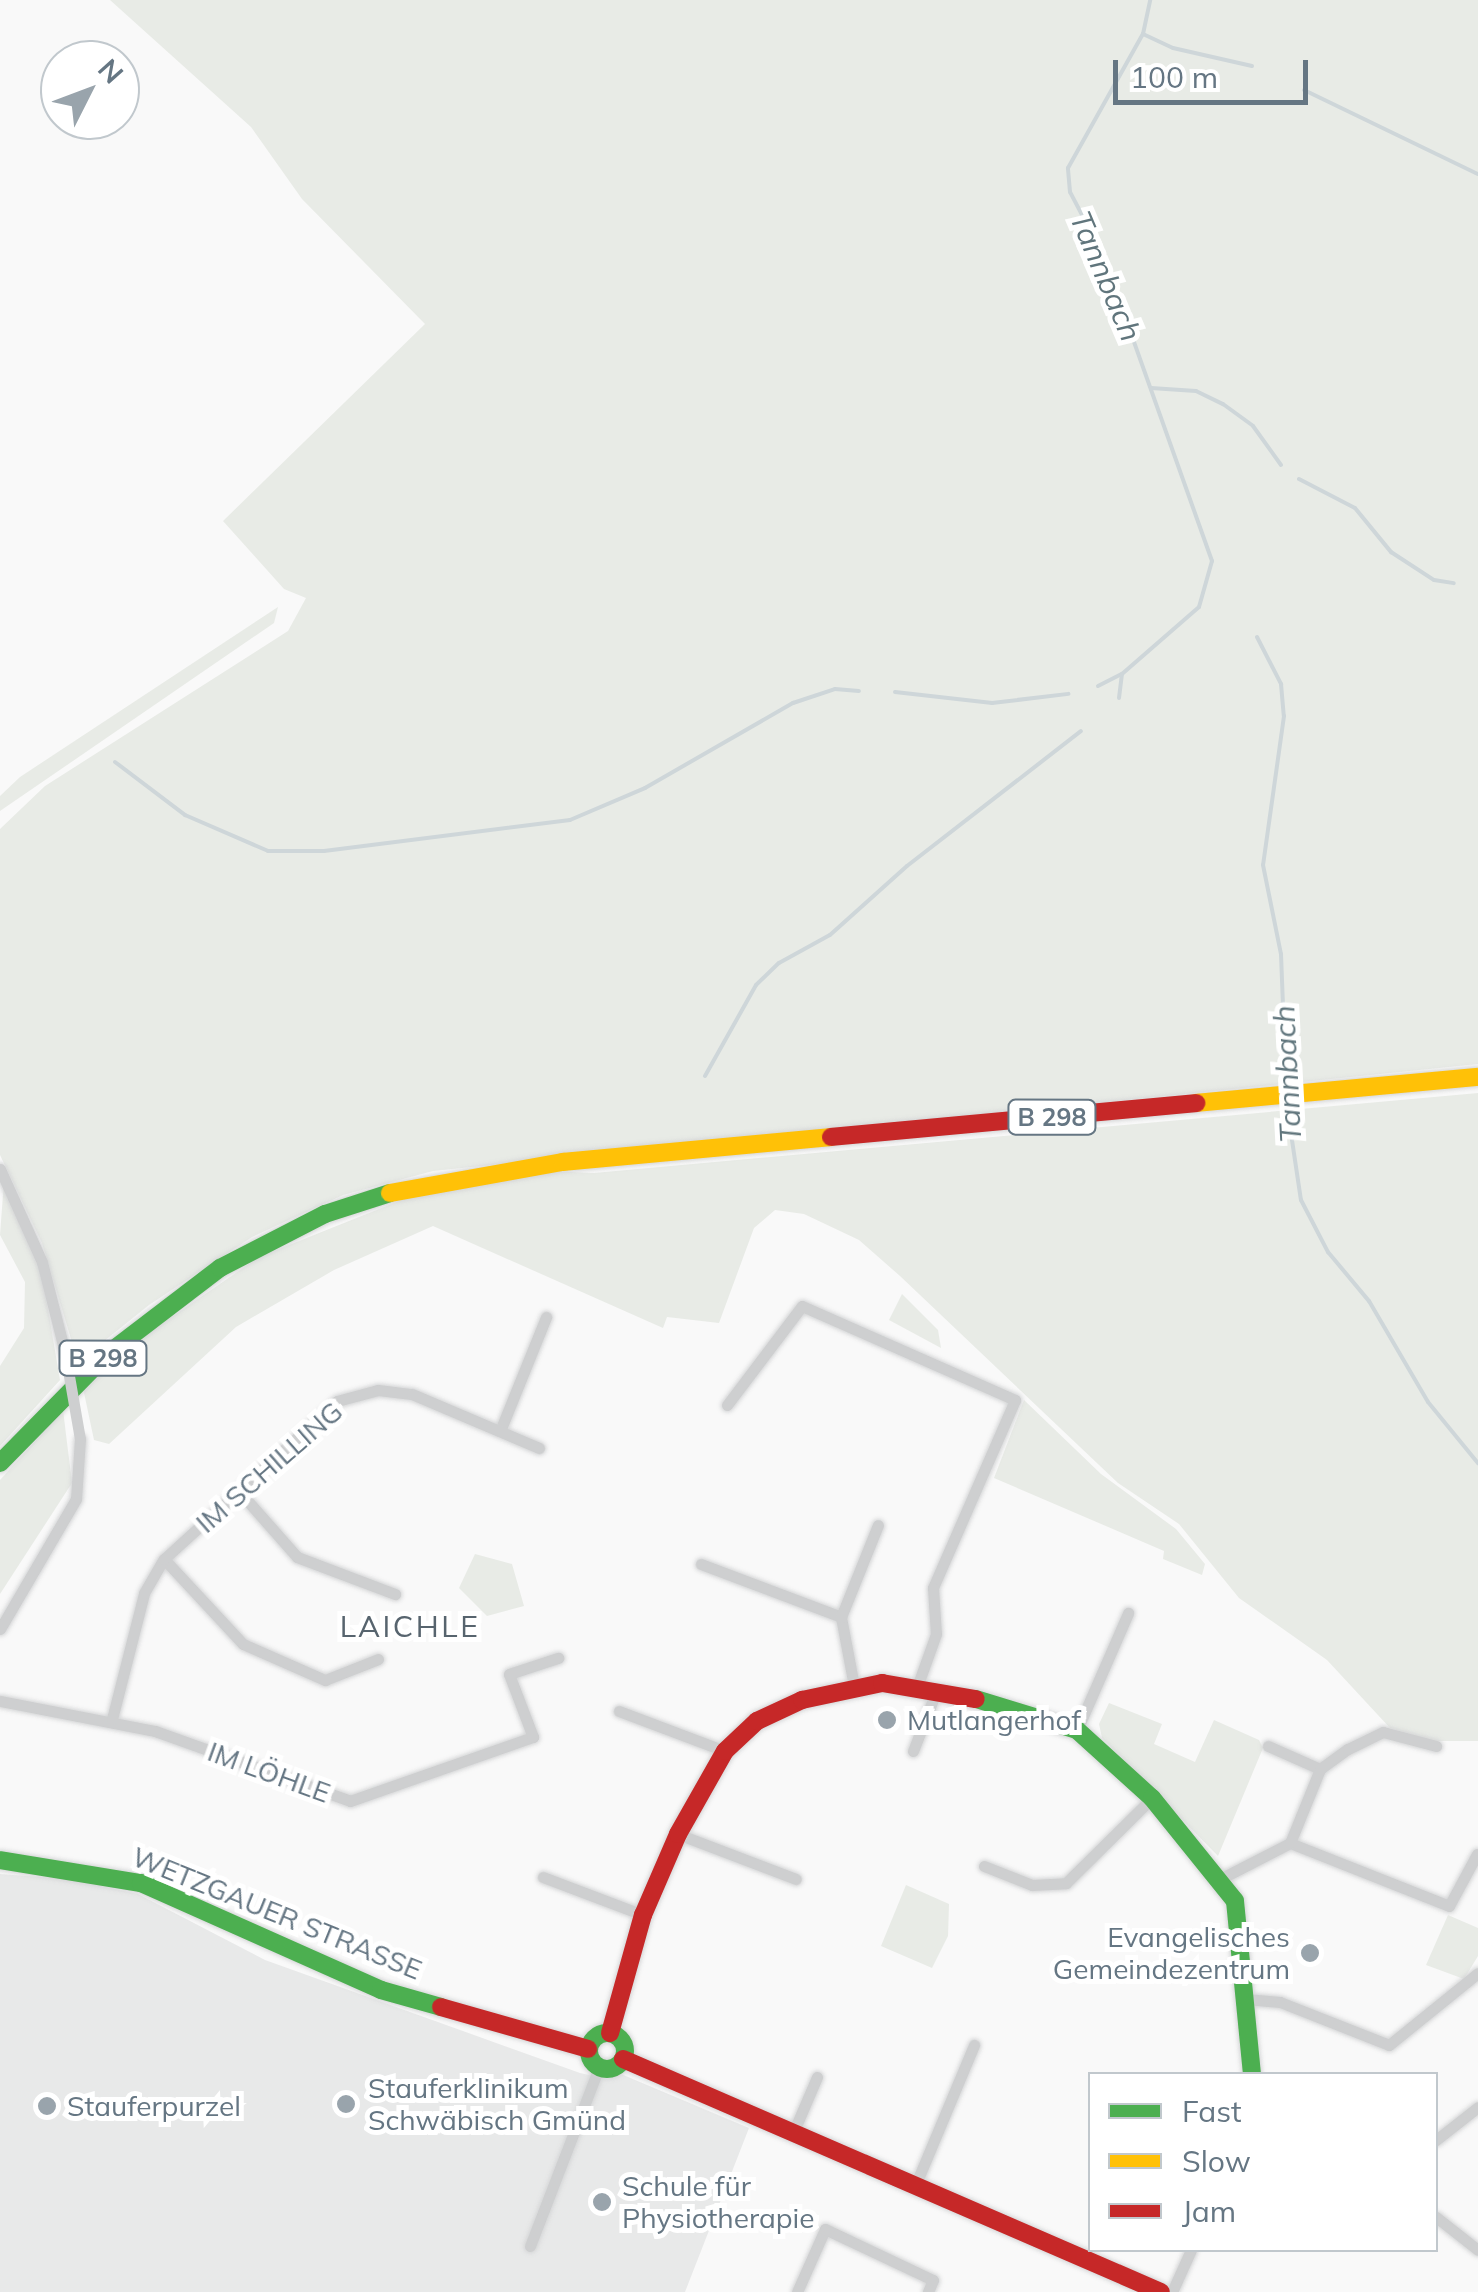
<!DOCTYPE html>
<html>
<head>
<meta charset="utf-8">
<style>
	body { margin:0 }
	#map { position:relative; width:1478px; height:2292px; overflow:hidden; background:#f9f9f9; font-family:Mulish,sans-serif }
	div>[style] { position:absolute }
	.built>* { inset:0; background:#e8e9e9 }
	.green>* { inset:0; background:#e8ebe6 }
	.stream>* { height:4px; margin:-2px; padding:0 2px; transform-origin:2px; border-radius:2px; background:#ced6d9 }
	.roads { filter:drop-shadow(0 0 2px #d5d6d7) drop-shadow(0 0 2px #d5d6d7) }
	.street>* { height:11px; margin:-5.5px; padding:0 5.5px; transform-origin:5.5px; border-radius:5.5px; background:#cecfd0 }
	.fast>* { height:18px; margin:-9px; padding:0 9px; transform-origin:9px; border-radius:9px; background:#4caf50 }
	.fast>.ring { margin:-9px; padding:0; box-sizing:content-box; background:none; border:18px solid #4caf50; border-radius:50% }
	.slow>* { height:18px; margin:-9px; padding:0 9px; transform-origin:9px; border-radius:9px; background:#ffc107 }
	.jam>* { height:18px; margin:-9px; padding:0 9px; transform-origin:9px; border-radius:9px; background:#c62828 }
	.street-bridge>* { height:11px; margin:-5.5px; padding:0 5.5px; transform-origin:5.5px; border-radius:5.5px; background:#cecfd0 }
	.dots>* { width:28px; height:28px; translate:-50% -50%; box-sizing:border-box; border:5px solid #fff; border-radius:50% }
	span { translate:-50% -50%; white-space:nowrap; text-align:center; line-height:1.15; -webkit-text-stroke:10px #fff; paint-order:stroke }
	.shield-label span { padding:2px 8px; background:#fff; border:2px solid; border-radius:8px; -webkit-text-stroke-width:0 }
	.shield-label { font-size:25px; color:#657683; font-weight:700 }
	.street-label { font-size:28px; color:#657683 }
	.poi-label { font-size:28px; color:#657683 }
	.left { translate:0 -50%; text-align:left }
	.right { translate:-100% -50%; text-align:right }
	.water-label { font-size:30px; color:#60757c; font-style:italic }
	.neighbourhood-label { font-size:30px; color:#57646e; letter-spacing:2.5px }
	.legend { position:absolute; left:1088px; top:2072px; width:350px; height:180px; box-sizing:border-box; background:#fff; border:2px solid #c1c8cd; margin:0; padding:12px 18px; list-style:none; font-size:30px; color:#657683 }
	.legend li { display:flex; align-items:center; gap:20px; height:50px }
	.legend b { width:50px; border:2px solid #c1c8cd }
	.north { position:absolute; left:40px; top:40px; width:100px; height:100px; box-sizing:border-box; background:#fff; border:2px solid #c1c8cd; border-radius:50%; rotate:48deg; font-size:28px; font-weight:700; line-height:40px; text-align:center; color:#657683 }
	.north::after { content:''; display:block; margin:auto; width:35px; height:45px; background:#99a4ac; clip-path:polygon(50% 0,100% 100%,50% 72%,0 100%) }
	.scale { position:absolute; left:1113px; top:60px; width:195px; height:45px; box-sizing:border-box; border:5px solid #657683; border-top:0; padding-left:12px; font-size:30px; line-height:35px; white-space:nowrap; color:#657683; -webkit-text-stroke:8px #fff; paint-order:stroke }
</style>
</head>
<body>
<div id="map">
	<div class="built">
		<div style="clip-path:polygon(0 1874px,68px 1879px,138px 1894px,265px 1960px,580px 2073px,607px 2079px,621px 2074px,749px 2128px,685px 2292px,0 2292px)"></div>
	</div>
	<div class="green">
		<div style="clip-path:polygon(110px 0,1478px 0,1478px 1064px,433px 1171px,343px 1195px,252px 1237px,149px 1305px,78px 1362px,42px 1243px,0 1155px,0 829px,45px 786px,288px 631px,306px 598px,284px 589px,223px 521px,425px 324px,302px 199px,251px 127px)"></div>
		<div style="clip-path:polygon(278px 607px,274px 623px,0 811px,0 796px,20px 777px)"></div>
		<div style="clip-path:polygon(1478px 1093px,1478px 1741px,1432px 1741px,1390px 1728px,1327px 1660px,1239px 1598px,1179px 1524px,1118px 1483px,900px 1276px,859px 1240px,804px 1214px,775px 1210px,754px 1228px,719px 1323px,667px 1317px,663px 1328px,433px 1226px,334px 1270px,236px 1327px,109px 1444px,94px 1440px,83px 1388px,150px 1332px,259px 1257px,414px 1195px,547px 1171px,594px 1173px)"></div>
		<div style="clip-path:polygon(4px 1181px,41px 1268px,60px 1380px,0 1446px,0 1366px,24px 1328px,25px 1282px,0 1235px)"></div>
		<div style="clip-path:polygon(902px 1294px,938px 1330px,941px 1348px,889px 1320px)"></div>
		<div style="clip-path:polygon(1024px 1400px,1101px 1474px,1176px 1529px,1205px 1564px,1202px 1575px,1163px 1559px,1164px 1551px,994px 1478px)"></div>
		<div style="clip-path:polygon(63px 1410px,72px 1483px,0 1594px,0 1480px)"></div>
		<div style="clip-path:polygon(475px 1554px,512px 1564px,524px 1606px,487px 1616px,459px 1588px)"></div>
		<div style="clip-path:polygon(1109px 1703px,1162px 1724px,1154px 1744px,1195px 1762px,1214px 1720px,1259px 1740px,1263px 1748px,1218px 1856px,1102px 1738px,1099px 1724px)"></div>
		<div style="clip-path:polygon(906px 1885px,949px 1904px,948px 1936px,932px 1968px,881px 1946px)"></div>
		<div style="clip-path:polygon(1448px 1915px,1478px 1928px,1478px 1956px,1464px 1979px,1426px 1965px)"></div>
	</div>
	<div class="stream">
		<div style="left:1143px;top:34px;width:33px;rotate:25deg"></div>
		<div style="left:1173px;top:48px;width:81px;rotate:12.8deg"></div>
		<div style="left:1304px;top:90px;width:193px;rotate:25.8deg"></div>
		<div style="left:1151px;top:388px;width:45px;rotate:3.8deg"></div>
		<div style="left:1196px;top:391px;width:30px;rotate:26deg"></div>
		<div style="left:1223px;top:404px;width:37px;rotate:36deg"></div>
		<div style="left:1253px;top:426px;width:48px;rotate:54.3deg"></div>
		<div style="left:1299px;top:479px;width:63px;rotate:27.4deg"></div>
		<div style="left:1355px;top:508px;width:57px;rotate:50.7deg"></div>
		<div style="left:1391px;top:552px;width:51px;rotate:33.1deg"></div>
		<div style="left:1434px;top:580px;width:20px;rotate:9deg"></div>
		<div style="left:1257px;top:637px;width:53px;rotate:62.9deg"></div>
		<div style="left:1281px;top:684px;width:32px;rotate:85deg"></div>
		<div style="left:1284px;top:716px;width:150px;rotate:98deg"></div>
		<div style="left:1263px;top:865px;width:91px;rotate:78.6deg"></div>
		<div style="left:1281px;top:954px;width:131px;rotate:87.8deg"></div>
		<div style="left:1098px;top:686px;width:27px;rotate:-27deg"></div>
		<div style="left:1122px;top:674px;width:102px;rotate:-41deg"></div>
		<div style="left:1199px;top:607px;width:48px;rotate:-74.2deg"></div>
		<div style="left:1212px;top:561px;width:325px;rotate:-109.6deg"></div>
		<div style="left:1103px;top:255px;width:71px;rotate:-117.6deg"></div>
		<div style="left:1070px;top:192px;width:24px;rotate:-95deg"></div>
		<div style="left:1068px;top:168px;width:154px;rotate:-60.8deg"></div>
		<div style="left:1143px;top:34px;width:35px;rotate:-78deg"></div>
		<div style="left:895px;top:692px;width:98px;rotate:6.5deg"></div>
		<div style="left:992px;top:703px;width:77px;rotate:-6.8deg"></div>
		<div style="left:1119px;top:698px;width:24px;rotate:-83deg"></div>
		<div style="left:115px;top:762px;width:88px;rotate:37.1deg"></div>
		<div style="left:185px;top:815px;width:90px;rotate:23.4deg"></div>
		<div style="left:268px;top:851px;width:56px"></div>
		<div style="left:324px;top:851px;width:248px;rotate:-7.2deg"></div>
		<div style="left:570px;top:820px;width:82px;rotate:-23.1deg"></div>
		<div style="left:645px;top:788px;width:171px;rotate:-29.9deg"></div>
		<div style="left:793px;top:703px;width:44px;rotate:-18.4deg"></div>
		<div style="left:835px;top:689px;width:24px;rotate:5deg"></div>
		<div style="left:705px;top:1076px;width:104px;rotate:-60.7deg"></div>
		<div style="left:756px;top:985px;width:32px;rotate:-44deg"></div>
		<div style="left:779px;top:963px;width:58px;rotate:-28.8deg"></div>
		<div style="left:830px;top:935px;width:103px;rotate:-41.9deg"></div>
		<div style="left:907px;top:866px;width:220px;rotate:-37.8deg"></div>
		<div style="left:1286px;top:1100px;width:101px;rotate:81.5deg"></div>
		<div style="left:1301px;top:1200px;width:59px;rotate:62.6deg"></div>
		<div style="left:1328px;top:1252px;width:64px;rotate:50.1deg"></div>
		<div style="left:1369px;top:1301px;width:117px;rotate:59.7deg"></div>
		<div style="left:1428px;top:1402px;width:79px;rotate:50.7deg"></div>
	</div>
	<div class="roads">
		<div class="street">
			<div style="left:0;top:1169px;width:102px;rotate:65.7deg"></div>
			<div style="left:42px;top:1262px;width:94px;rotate:75.8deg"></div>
			<div style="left:727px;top:1405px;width:124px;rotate:-52.9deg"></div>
			<div style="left:802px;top:1306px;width:233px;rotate:23.8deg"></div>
			<div style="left:1015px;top:1400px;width:205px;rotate:113.6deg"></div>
			<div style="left:933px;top:1588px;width:46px;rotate:86.3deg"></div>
			<div style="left:936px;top:1634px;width:56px;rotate:109.7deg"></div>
			<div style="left:500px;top:1431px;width:123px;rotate:-68deg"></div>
			<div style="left:238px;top:1490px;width:89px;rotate:48.6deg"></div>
			<div style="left:297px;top:1557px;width:105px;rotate:20.7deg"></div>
			<div style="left:164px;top:1559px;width:116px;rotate:47.1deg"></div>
			<div style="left:243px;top:1644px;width:90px;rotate:23.7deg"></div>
			<div style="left:325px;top:1680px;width:57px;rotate:-21.6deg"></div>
			<div style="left:701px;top:1564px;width:150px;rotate:20.7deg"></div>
			<div style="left:0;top:1629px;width:151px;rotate:-59.7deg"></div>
			<div style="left:76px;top:1499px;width:60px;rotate:-86.2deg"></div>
			<div style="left:854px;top:1686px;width:70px;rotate:-100.7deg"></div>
			<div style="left:841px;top:1617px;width:99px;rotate:-68.1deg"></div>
			<div style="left:0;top:1701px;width:158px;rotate:11deg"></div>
			<div style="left:155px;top:1731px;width:207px;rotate:19.7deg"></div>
			<div style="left:350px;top:1801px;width:194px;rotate:-19.3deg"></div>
			<div style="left:533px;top:1737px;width:67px;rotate:-110.9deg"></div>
			<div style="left:509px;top:1674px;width:52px;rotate:-18.1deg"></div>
			<div style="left:619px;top:1711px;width:113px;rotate:20.7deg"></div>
			<div style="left:112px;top:1719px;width:130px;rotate:-75.7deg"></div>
			<div style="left:144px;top:1593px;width:39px;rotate:-60deg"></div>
			<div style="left:164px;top:1559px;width:234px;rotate:-42.4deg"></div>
			<div style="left:337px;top:1401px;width:42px;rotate:-15deg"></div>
			<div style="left:378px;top:1390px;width:34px;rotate:7deg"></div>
			<div style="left:412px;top:1394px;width:138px;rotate:23deg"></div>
			<div style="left:1077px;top:1730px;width:128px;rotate:-66.4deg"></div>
			<div style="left:1268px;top:1746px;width:57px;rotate:23.9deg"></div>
			<div style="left:913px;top:1751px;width:66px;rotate:-68.8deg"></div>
			<div style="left:678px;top:1834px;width:126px;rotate:20.9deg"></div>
			<div style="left:1290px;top:1843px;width:171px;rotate:21.6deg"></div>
			<div style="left:1449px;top:1906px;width:59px;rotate:-61.7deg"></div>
			<div style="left:984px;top:1866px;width:52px;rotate:21.6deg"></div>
			<div style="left:1032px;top:1885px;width:34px;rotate:-3deg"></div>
			<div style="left:1066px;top:1883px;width:121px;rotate:-44.7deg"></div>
			<div style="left:543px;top:1877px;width:107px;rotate:20.8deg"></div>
			<div style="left:1220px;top:1879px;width:79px;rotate:-27.2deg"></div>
			<div style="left:1290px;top:1843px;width:80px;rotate:-67.9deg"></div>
			<div style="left:1320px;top:1769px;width:34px;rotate:-36deg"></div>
			<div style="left:1348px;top:1749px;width:39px;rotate:-26deg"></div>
			<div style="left:1383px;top:1732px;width:55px;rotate:14.8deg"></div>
			<div style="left:1246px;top:1999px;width:34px;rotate:5deg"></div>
			<div style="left:1280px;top:2002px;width:117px;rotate:21.5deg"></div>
			<div style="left:1389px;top:2045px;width:114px;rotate:-39deg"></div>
			<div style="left:793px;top:2133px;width:61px;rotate:-66.8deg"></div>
			<div style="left:1436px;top:2140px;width:53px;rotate:-38.2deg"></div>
			<div style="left:915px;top:2186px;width:153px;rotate:-67.3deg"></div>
			<div style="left:1436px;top:2217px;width:53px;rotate:38.2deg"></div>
			<div style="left:530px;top:2246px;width:192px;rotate:-68.9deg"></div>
			<div style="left:797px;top:2292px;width:69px;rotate:-66deg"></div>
			<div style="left:825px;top:2229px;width:119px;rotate:25.3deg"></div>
			<div style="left:933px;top:2280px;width:13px;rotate:113deg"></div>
			<div style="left:1172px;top:2292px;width:46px;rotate:-65.7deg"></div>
		</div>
		<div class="fast">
			<div style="left:0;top:1463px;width:150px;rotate:-45.5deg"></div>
			<div style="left:105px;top:1356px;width:145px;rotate:-37.4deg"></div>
			<div style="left:220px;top:1268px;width:118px;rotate:-27.2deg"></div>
			<div style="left:325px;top:1214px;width:68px;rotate:-17.9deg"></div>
			<div style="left:976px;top:1699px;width:106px;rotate:17.1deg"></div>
			<div style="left:1077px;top:1730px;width:101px;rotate:42.2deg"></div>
			<div style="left:1152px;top:1798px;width:132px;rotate:51.1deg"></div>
			<div style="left:1235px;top:1901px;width:174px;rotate:84.4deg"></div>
			<div style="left:0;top:1860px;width:143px;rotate:9.3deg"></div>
			<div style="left:141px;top:1883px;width:263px;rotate:24deg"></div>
			<div style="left:381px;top:1990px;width:62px;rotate:15.8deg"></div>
			<div class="ring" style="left:589px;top:2033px;width:18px;height:18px"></div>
		</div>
		<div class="slow">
			<div style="left:1196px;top:1103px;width:283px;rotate:-5.3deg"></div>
			<div style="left:390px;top:1193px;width:176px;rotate:-10.2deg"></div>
			<div style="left:563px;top:1162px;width:269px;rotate:-5.3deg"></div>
		</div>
		<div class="jam">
			<div style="left:831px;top:1137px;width:367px;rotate:-5.3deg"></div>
			<div style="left:441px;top:2007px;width:153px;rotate:15.9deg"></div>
			<div style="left:610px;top:2033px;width:123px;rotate:-74.4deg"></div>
			<div style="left:643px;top:1915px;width:88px;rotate:-66.6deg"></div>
			<div style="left:678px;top:1834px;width:95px;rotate:-60.5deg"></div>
			<div style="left:725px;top:1751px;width:44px;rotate:-43.2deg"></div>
			<div style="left:757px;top:1721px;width:50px;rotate:-25deg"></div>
			<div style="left:802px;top:1700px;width:82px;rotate:-12deg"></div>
			<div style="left:882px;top:1683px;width:95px;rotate:9.7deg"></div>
			<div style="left:623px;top:2059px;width:586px;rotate:23.42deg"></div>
		</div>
	</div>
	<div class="street-bridge">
		<div style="left:65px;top:1353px;width:87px;rotate:80.1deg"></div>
	</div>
	<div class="dots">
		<div style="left:887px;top:1720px;background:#99a4ac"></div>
		<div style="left:1310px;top:1953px;background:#99a4ac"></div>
		<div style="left:346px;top:2104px;background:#99a4ac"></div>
		<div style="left:47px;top:2106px;background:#99a4ac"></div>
		<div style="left:602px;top:2202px;background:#99a4ac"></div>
	</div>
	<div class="shield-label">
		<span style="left:1052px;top:1117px">B 298</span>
		<span style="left:103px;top:1358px">B 298</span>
	</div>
	<div class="street-label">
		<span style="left:269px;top:1467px;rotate:-41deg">IM SCHILLING</span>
		<span style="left:269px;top:1772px;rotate:20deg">IM LÖHLE</span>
		<span style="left:277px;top:1913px;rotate:22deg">WETZGAUER STRASSE</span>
	</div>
	<div class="poi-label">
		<span class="left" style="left:907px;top:1720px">Mutlangerhof</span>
		<span class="right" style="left:1290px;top:1953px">Evangelisches<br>Gemeindezentrum</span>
		<span class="left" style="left:368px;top:2104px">Stauferklinikum<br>Schwäbisch Gmünd</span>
		<span class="left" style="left:67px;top:2106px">Stauferpurzel</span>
		<span class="left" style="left:622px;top:2202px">Schule für<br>Physiotherapie</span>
	</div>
	<div class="water-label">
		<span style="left:1106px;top:276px;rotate:67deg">Tannbach</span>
		<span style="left:1287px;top:1074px;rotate:-93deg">Tannbach</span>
	</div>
	<div class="neighbourhood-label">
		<span style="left:410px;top:1626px">LAICHLE</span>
	</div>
	<ul class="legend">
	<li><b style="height:12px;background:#4caf50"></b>Fast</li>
	<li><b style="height:12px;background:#ffc107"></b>Slow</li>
	<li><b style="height:12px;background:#c62828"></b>Jam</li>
	</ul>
	<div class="north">N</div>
	<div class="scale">100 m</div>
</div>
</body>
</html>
